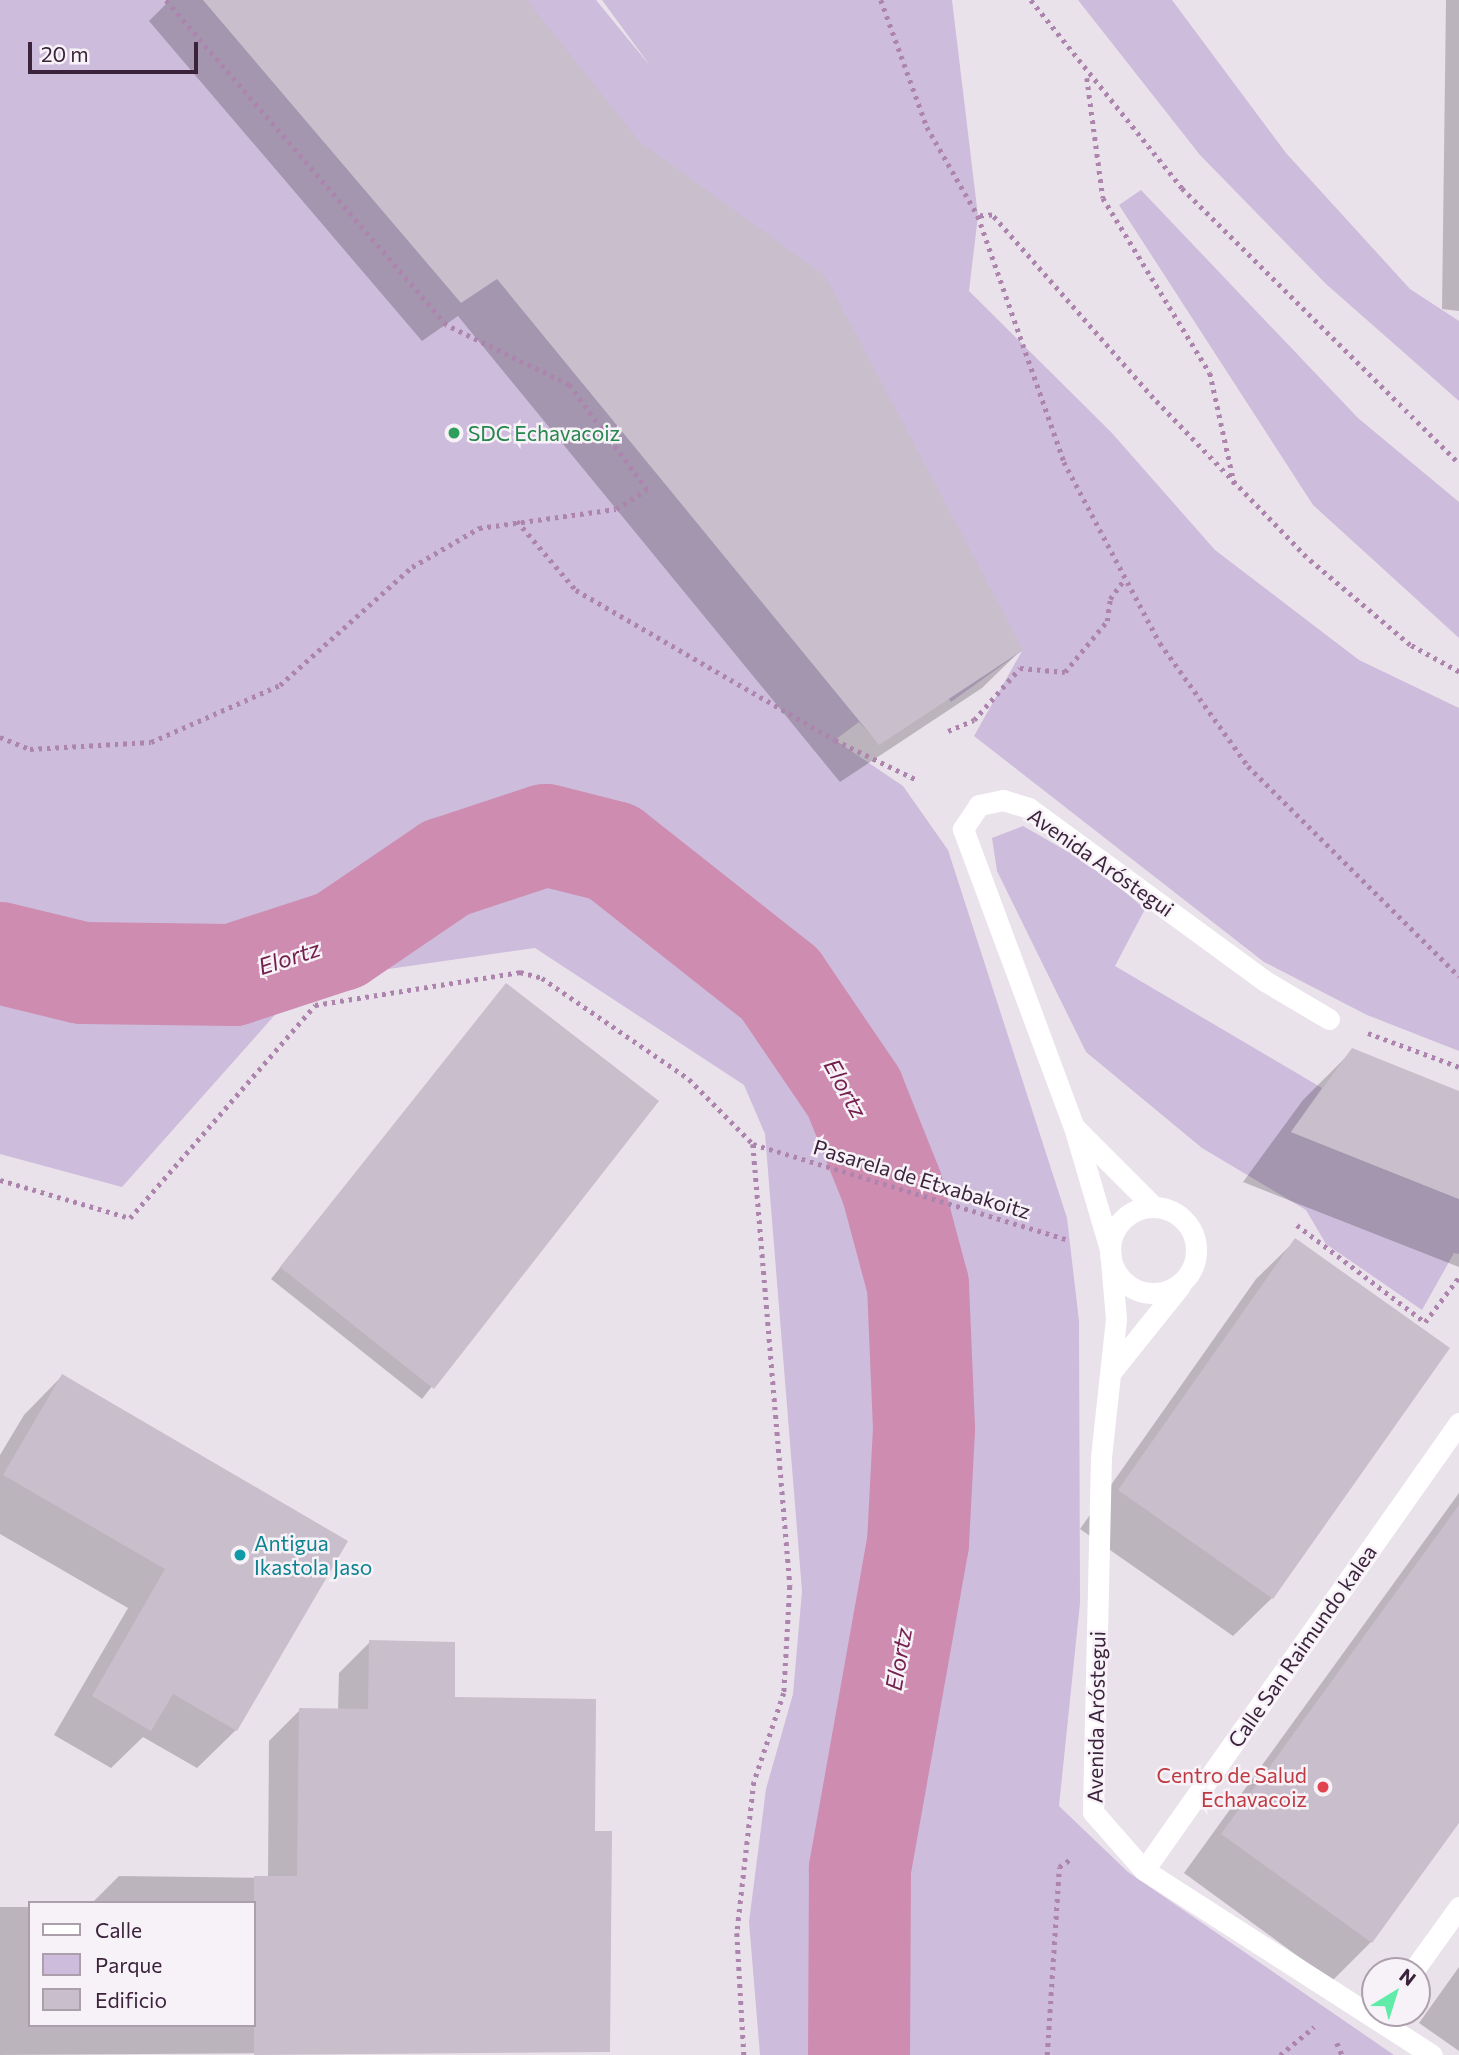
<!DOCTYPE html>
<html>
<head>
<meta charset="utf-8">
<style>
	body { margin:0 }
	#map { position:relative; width:1459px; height:2055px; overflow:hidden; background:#eae2eb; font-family:Commissioner,sans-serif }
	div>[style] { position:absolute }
	.green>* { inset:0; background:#cdbcdb }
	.shadow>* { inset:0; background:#0003 }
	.river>* { height:102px; margin:-51px; padding:0 51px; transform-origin:51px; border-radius:51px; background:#ce8cb1 }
	.building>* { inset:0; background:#c9becc }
	.path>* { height:4.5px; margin-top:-2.25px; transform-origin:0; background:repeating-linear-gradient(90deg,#ac84ad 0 3.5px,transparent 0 8.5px) }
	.street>* { height:21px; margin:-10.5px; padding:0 10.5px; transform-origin:10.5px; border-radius:10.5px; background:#fff }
	.street>.ring { margin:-10.5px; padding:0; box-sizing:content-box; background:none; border:21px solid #fff; border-radius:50% }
	.dots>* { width:19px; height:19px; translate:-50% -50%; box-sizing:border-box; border:4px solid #f7f2f8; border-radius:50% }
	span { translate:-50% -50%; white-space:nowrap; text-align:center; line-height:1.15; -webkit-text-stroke:5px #f7f2f8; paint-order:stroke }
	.leisure-label { font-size:21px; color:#27864d }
	.left { translate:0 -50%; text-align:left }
	.street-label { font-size:21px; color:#3b233b }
	.culture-label { font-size:21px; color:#0d838f }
	.health-label { font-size:21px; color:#be3a42 }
	.right { translate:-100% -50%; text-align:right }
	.water-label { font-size:23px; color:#74204e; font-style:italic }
	.legend { position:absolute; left:28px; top:1901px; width:228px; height:126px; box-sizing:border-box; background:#f7f2f8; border:2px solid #ac9fac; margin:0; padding:9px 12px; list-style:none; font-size:21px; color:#3b233b }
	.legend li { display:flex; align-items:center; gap:14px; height:35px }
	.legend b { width:35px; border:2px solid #ac9fac }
	.north { position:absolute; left:1361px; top:1957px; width:70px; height:70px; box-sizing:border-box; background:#f7f2f8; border:2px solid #ac9fac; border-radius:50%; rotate:38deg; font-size:19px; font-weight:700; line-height:28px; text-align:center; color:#3b233b }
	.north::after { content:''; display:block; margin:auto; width:24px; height:32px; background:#60eba9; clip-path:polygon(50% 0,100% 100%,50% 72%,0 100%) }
	.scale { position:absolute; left:28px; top:42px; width:170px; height:32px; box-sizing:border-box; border:4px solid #3b233b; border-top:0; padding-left:9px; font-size:21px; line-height:24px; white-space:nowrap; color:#3b233b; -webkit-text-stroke:5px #f7f2f8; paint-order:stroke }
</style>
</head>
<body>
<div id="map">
	<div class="green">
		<div style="clip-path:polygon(0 0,596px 0,651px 67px,602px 0,952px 0,978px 216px,969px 291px,1111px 432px,1215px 550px,1359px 660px,1459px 708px,1459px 1051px,1367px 1015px,1264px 962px,974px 736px,1022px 651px,951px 702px,938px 683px,879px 744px,859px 722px,835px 740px,903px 786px,948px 850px,1067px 1218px,1079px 1321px,1080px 1603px,1059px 1806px,1128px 1872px,1394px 2055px,760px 2055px,749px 1922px,766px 1789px,793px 1694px,802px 1591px,765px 1134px,744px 1085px,535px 948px,305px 981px,122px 1187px,0 1154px)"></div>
		<div style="clip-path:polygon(1078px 0,1172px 0,1286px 153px,1410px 289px,1459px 321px,1459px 401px,1326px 284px,1200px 155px)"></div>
		<div style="clip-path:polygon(1141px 190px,1358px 418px,1459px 502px,1459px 638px,1313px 505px,1119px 205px)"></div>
		<div style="clip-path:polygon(1023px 826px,1098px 869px,1145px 909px,1115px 966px,1322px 1088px,1291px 1132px,1459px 1199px,1459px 1254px,1454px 1253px,1422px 1310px,1326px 1244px,1306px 1210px,1202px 1148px,1086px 1052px,997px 871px,992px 838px)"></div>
	</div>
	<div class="shadow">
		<div style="clip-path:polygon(170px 0,525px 0,1021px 650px,982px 688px,840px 782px,458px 316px,422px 341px,149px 21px)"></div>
		<div style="clip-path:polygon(1446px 0,1459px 0,1459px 311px,1442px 309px)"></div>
		<div style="clip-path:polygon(506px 985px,657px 1102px,422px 1399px,271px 1279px)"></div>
		<div style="clip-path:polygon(1353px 1050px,1459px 1093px,1459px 1267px,1243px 1182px,1303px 1100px)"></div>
		<div style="clip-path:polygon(1295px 1241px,1272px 1598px,1233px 1636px,1080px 1529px,1256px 1279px)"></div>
		<div style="clip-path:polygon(62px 1376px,345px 1541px,236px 1730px,197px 1768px,143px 1737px,111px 1768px,54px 1735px,128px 1608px,0 1534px,0 1455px,24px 1415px)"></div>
		<div style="clip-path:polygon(1459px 1493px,1459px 1820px,1371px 1942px,1332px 1981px,1184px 1873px)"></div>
		<div style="clip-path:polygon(370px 1642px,453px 1698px,593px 1833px,608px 2051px,0 2055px,0 1907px,30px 1907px,30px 2025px,254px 2025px,254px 1903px,92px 1903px,119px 1876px,268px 1878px,269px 1741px,300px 1710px,338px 1711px,339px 1673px)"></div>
		<div style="clip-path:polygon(1459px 1967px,1459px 2051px,1419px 2023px)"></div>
	</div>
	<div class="river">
		<div style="left:0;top:953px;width:84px;rotate:13.7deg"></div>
		<div style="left:82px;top:973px;width:151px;rotate:0.8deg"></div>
		<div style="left:233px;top:975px;width:113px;rotate:-18.1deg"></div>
		<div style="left:340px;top:940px;width:128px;rotate:-34.2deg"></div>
		<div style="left:446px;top:868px;width:105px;rotate:-18.3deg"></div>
		<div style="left:546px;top:835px;width:69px;rotate:14.2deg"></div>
		<div style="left:613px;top:852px;width:213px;rotate:38.3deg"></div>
		<div style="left:780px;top:984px;width:132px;rotate:55.8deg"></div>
		<div style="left:854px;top:1093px;width:102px;rotate:68.2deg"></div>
		<div style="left:892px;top:1188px;width:100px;rotate:75deg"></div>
		<div style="left:918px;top:1285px;width:144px;rotate:87.6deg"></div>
		<div style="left:924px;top:1429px;width:114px;rotate:93deg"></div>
		<div style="left:918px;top:1543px;width:332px;rotate:100.1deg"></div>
		<div style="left:860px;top:1870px;width:185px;rotate:90.3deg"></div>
	</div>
	<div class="building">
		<div style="clip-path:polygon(203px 0,527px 0,640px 142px,825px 276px,1023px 650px,879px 745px,497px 279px,461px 303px)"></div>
		<div style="clip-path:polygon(506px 983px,659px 1101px,434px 1389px,280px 1267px)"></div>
		<div style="clip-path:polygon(1352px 1048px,1459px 1091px,1459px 1199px,1291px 1132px)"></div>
		<div style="clip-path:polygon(1295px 1238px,1450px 1348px,1273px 1599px,1118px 1490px)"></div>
		<div style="clip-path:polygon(62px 1374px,348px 1541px,237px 1731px,173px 1694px,151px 1731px,92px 1696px,165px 1569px,3px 1475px)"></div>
		<div style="clip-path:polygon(1459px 1505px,1459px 1823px,1372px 1943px,1221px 1834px)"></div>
		<div style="clip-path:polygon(369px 1640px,455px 1642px,455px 1697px,596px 1699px,595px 1831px,612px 1831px,610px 2052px,254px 2055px,254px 1876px,297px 1876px,299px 1708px,368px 1709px)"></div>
	</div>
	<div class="path">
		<div style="left:881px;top:0;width:135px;rotate:70.1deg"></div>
		<div style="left:927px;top:127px;width:103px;rotate:60.2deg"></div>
		<div style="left:1031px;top:0;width:241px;rotate:51.2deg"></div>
		<div style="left:1182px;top:188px;width:390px;rotate:44.8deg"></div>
		<div style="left:1087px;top:78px;width:121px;rotate:82.4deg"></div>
		<div style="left:1103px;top:198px;width:205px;rotate:58.6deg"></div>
		<div style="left:1210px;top:373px;width:117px;rotate:77.6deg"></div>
		<div style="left:517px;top:521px;width:91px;rotate:49.5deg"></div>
		<div style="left:576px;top:590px;width:299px;rotate:30.1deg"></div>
		<div style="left:835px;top:740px;width:91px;rotate:26deg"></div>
		<div style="left:1459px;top:672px;width:56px;rotate:-151.1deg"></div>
		<div style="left:1410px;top:645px;width:136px;rotate:-139.8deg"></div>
		<div style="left:1306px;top:557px;width:221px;rotate:-133.9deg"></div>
		<div style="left:1153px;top:398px;width:244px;rotate:-131.3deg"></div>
		<div style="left:992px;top:215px;width:14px;rotate:176deg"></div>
		<div style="left:978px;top:216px;width:261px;rotate:70.7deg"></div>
		<div style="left:1064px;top:462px;width:205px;rotate:62.1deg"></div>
		<div style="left:1160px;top:643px;width:151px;rotate:54.4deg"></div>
		<div style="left:1248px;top:766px;width:298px;rotate:44.9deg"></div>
		<div style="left:948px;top:731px;width:28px;rotate:-23deg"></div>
		<div style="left:974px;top:720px;width:69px;rotate:-48.5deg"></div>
		<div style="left:1020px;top:668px;width:45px;rotate:5.1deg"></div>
		<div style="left:1065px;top:672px;width:66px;rotate:-50.5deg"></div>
		<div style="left:1107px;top:621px;width:22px;rotate:-82deg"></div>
		<div style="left:1110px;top:599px;width:24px;rotate:-54deg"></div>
		<div style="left:0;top:737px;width:32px;rotate:22deg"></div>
		<div style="left:30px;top:749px;width:121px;rotate:-3.3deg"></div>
		<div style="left:151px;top:742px;width:141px;rotate:-23.8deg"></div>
		<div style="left:280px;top:685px;width:177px;rotate:-41.8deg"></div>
		<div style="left:412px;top:567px;width:78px;rotate:-30.2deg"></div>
		<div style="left:479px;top:528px;width:138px;rotate:-7.9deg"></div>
		<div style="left:616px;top:509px;width:36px;rotate:-32deg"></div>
		<div style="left:647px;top:490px;width:131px;rotate:-126.6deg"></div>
		<div style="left:569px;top:385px;width:137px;rotate:-154deg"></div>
		<div style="left:446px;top:325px;width:430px;rotate:-130.8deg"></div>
		<div style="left:1368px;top:1033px;width:97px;rotate:20.5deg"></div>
		<div style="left:753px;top:1144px;width:327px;rotate:16.9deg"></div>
		<div style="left:0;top:1180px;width:135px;rotate:16.3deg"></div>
		<div style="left:130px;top:1218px;width:282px;rotate:-49deg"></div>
		<div style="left:315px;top:1005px;width:208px;rotate:-9.1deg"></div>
		<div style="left:520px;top:972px;width:23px;rotate:15deg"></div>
		<div style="left:542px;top:978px;width:178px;rotate:34.5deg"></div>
		<div style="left:689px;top:1079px;width:91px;rotate:45.4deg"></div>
		<div style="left:753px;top:1144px;width:444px;rotate:85.2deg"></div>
		<div style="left:790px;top:1586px;width:107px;rotate:93.2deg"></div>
		<div style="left:784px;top:1693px;width:94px;rotate:108.6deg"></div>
		<div style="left:754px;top:1782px;width:152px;rotate:96.4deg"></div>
		<div style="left:737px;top:1933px;width:122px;rotate:86.7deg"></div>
		<div style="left:1297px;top:1225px;width:161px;rotate:37.2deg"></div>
		<div style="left:1425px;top:1322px;width:56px;rotate:-52.9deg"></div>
		<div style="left:1337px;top:2043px;width:13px;rotate:67deg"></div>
		<div style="left:1047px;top:2055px;width:188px;rotate:-86.3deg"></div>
		<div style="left:1059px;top:1867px;width:14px;rotate:-34deg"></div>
		<div style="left:1280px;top:2055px;width:44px;rotate:-39.5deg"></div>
	</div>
	<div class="street">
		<div style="left:1329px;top:1019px;width:74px;rotate:-149.3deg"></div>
		<div style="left:1265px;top:981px;width:293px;rotate:-143.8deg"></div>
		<div style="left:1029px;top:808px;width:27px;rotate:-163deg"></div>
		<div style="left:1003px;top:800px;width:25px;rotate:168deg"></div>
		<div style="left:979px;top:805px;width:29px;rotate:124deg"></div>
		<div style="left:963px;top:829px;width:318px;rotate:69.6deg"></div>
		<div style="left:1074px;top:1127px;width:127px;rotate:73.6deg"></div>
		<div style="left:1110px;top:1249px;width:70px;rotate:85.1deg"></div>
		<div style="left:1116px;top:1319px;width:139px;rotate:96.2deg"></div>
		<div style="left:1101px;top:1457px;width:355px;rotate:91.3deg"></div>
		<div style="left:1093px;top:1812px;width:77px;rotate:48.7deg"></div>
		<div style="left:1144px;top:1870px;width:342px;rotate:32.7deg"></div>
		<div style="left:1075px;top:1128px;width:112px;rotate:45deg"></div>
		<div class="ring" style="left:1110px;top:1207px;width:65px;height:65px"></div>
		<div style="left:1111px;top:1372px;width:110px;rotate:-51.3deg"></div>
		<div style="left:1144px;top:1870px;width:547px;rotate:-54.83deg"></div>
		<div style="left:1413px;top:1971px;width:79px;rotate:-54.3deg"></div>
	</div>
	<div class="dots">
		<div style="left:454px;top:433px;background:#2e9e5b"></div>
		<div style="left:240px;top:1555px;background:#0f9aa8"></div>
		<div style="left:1323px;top:1787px;background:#e0444e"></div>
	</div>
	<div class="leisure-label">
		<span class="left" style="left:468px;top:433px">SDC Echavacoiz</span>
	</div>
	<div class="street-label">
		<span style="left:1101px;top:862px;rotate:35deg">Avenida Aróstegui</span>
		<span style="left:922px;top:1179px;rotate:17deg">Pasarela de Etxabakoitz</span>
		<span style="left:1302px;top:1646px;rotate:-55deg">Calle San Raimundo kalea</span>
		<span style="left:1096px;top:1717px;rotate:-89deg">Avenida Aróstegui</span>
	</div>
	<div class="culture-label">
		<span class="left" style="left:254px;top:1555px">Antigua<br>Ikastola Jaso</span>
	</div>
	<div class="health-label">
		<span class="right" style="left:1307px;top:1787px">Centro de Salud<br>Echavacoiz</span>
	</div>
	<div class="water-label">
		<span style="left:289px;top:957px;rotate:-18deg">Elortz</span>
		<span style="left:846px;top:1088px;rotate:61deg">Elortz</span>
		<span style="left:898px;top:1659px;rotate:-80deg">Elortz</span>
	</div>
	<ul class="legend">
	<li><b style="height:9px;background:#fff"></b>Calle</li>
	<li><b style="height:19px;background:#cdbcdb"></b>Parque</li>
	<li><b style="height:19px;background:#c9becc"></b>Edificio</li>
	</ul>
	<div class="north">N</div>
	<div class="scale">20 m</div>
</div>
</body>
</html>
